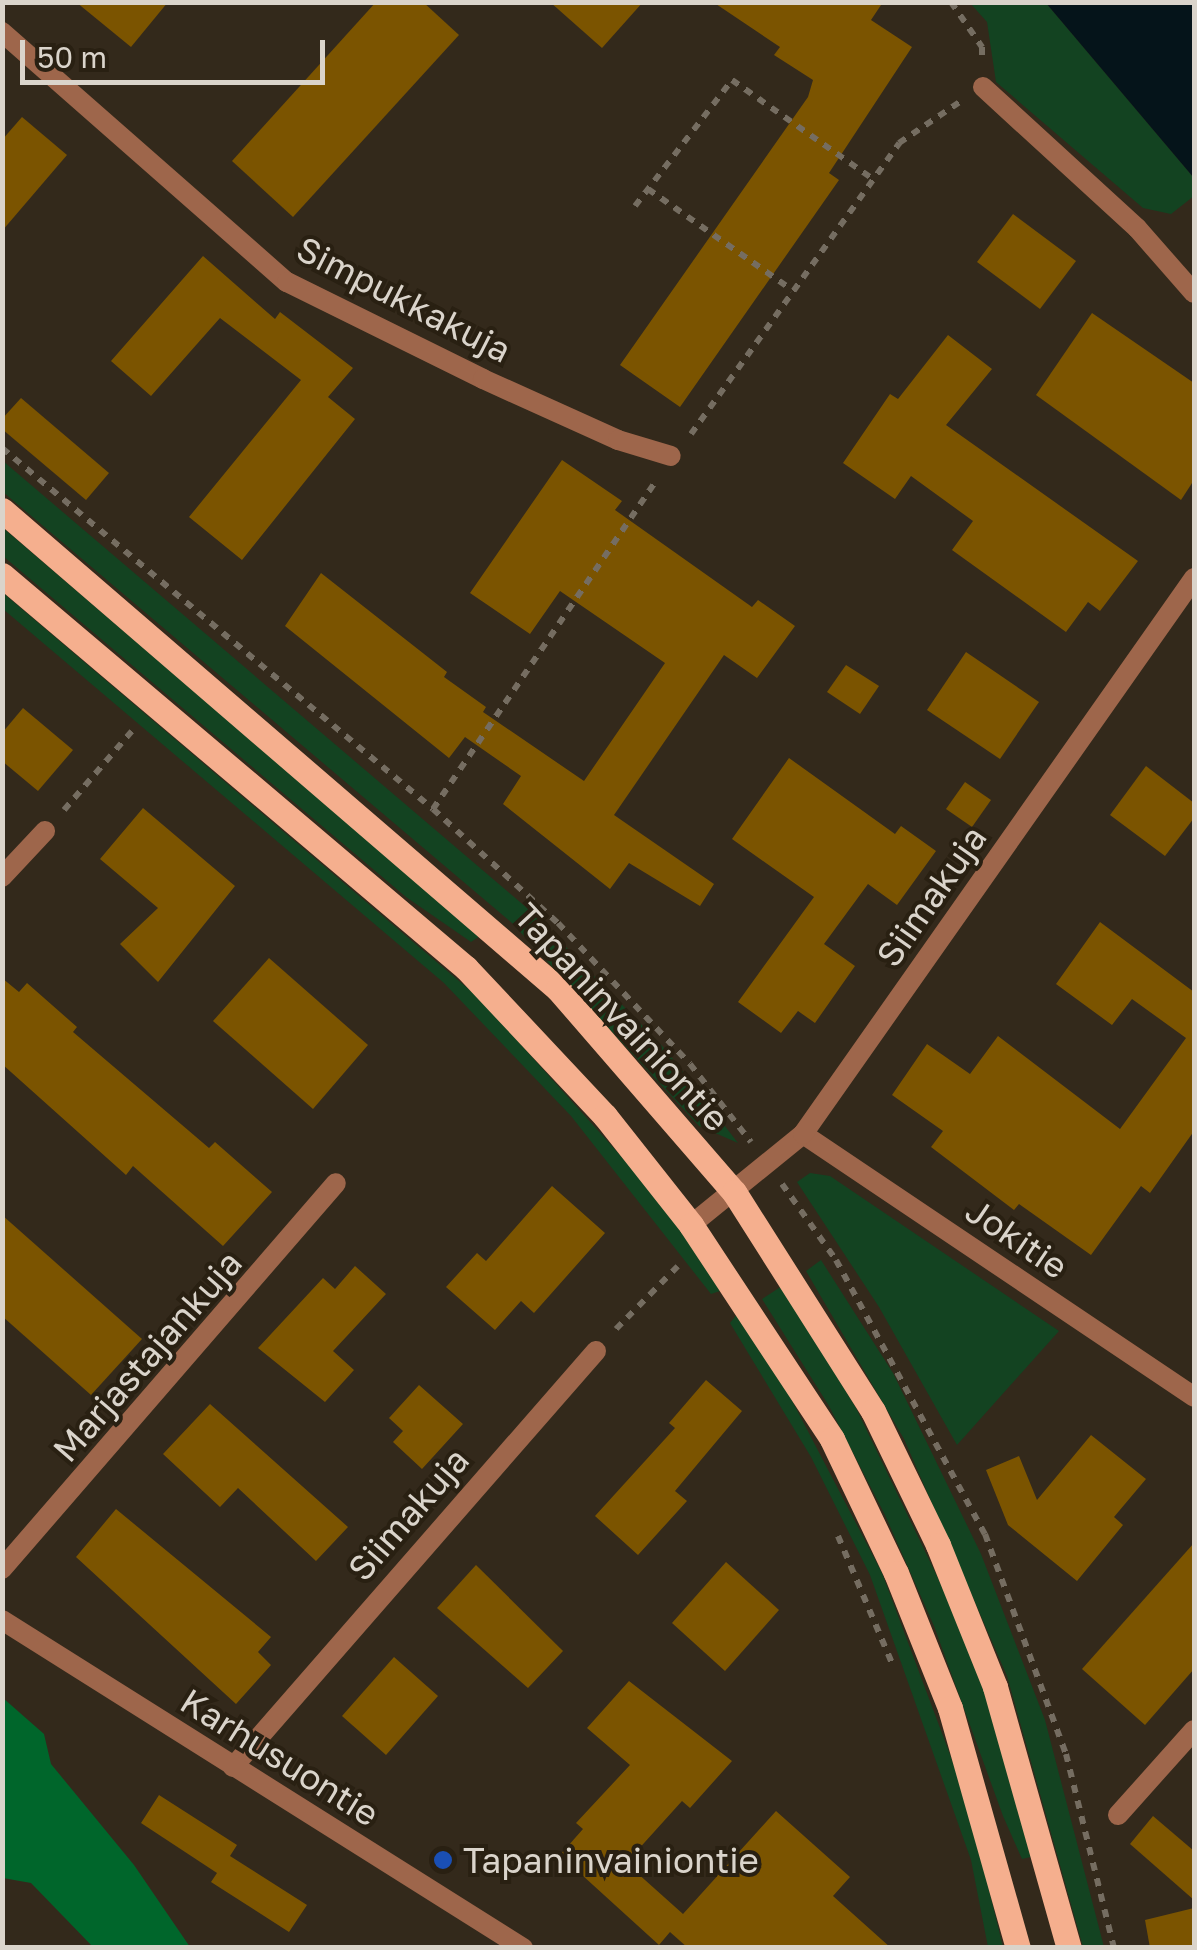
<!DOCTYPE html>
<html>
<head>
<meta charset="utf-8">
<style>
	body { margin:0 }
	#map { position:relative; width:1197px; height:1950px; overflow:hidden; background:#33291b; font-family:"Golos Text",sans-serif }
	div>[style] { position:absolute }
	.green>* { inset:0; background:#134321 }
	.forest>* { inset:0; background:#00662b }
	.water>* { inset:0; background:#05141a }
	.building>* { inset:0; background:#7b5400 }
	.path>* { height:6px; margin-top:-3px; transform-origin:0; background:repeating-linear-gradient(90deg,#756d61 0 8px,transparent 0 16px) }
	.minor>* { height:20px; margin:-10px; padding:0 10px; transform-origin:10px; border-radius:10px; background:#9e664b }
	.tertiary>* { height:20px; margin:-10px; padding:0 10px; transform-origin:10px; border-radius:10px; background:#9e664b }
	.primary>* { height:25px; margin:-12.5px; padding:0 12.5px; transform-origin:12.5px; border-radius:12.5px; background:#f5af8e }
	.dots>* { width:28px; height:28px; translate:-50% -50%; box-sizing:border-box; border:5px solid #292012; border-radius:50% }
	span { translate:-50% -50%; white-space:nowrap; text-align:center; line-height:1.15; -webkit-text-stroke:8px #292012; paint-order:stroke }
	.street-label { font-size:35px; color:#dad4cb }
	.poi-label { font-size:35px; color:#dad4cb }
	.left { translate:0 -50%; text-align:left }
	.frame { position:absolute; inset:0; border:5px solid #dad4cb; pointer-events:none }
	.scale { position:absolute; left:20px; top:40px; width:305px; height:45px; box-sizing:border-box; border:5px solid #dad4cb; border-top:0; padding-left:12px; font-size:30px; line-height:35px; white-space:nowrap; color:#dad4cb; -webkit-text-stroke:8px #292012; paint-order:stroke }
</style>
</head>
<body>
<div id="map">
	<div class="green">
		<div style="clip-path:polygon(970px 3px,1046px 3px,1194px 178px,1194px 196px,1171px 214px,1143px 208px,996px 82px,987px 22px)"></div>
		<div style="clip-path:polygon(3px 461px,534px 914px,666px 1050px,738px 1143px,699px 1126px,512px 923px,3px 492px)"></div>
		<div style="clip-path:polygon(2px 527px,480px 936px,471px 942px,406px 897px,3px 556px)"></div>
		<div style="clip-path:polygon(2px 592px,479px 998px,628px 1164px,692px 1244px,720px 1291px,711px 1294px,571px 1116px,444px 983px,3px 609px)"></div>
		<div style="clip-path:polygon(810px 1173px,830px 1176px,1059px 1331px,957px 1445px,879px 1307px,797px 1182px)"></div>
		<div style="clip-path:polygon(821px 1260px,893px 1373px,981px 1554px,1045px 1720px,1104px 1947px,1083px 1947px,1007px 1676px,904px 1439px,806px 1271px)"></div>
		<div style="clip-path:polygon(782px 1286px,856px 1408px,948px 1599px,986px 1695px,1035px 1856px,1022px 1859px,1003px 1816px,934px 1626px,885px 1515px,829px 1406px,762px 1299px)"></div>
		<div style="clip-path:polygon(738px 1313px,776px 1370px,882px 1573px,967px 1800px,1003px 1947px,988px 1947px,971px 1860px,870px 1575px,811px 1457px,730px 1323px)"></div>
	</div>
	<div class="forest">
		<div style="clip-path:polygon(3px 1698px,44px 1734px,51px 1764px,134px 1865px,190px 1947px,93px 1947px,31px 1883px,3px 1878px)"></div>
	</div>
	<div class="water">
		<div style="clip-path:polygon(1046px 3px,1194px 3px,1194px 178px)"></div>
	</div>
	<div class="building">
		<div style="clip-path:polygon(76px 2px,168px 2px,131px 47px)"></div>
		<div style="clip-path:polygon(376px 2px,423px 2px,459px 35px,293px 217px,232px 161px)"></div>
		<div style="clip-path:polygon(550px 2px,643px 2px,602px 48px)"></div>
		<div style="clip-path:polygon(713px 2px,883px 2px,871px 20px,912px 47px,829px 173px,839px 180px,680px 407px,620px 365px,808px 97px,813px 80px,774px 55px,780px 47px)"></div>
		<div style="clip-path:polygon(22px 117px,67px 155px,2px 231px,2px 140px)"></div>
		<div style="clip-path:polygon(1013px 214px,1076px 261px,1040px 309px,977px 262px)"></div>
		<div style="clip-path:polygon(203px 256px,275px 319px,280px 312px,353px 368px,328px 397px,355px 419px,242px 560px,189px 517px,301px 380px,220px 318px,151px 396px,111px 361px)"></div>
		<div style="clip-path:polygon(1092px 313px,1194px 383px,1194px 480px,1181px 500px,1036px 395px)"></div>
		<div style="clip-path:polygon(948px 335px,992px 369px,946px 425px,1138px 561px,1100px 611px,1088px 602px,1066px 632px,952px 550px,973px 521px,911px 476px,895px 499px,843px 463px,890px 394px,898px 399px)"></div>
		<div style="clip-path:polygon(21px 398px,109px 473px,86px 500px,2px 429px,2px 419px)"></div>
		<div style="clip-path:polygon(562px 460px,622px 501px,615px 510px,752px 607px,758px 600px,795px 626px,757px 678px,724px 655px,614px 815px,714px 884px,700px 906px,629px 863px,610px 889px,503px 804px,521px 776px,465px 737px,449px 758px,285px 626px,321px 573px,447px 672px,444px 677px,486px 707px,483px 712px,584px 781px,665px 663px,560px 591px,530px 634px,470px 593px)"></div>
		<div style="clip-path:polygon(966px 652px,1039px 702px,1000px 759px,927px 710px)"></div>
		<div style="clip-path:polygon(846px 665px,879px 686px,860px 714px,827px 692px)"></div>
		<div style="clip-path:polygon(23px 708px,73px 750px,38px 791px,2px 761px,2px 733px)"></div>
		<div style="clip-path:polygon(789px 758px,895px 834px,901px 826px,936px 851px,897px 905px,868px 884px,824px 944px,855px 966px,815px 1023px,798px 1011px,781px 1033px,738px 1002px,814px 897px,732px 839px)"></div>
		<div style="clip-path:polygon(1146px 766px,1194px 803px,1194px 818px,1165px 856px,1110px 815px)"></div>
		<div style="clip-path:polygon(965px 782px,991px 800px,972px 827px,946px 809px)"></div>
		<div style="clip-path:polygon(143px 808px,235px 886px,158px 982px,120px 944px,158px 908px,100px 859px)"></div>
		<div style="clip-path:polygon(1100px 922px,1194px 992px,1194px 1131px,1150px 1193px,1141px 1186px,1091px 1255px,1019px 1204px,1014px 1210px,931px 1147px,943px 1131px,892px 1095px,927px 1044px,970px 1074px,998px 1036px,1120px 1129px,1186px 1038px,1132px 999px,1112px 1025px,1056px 984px)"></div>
		<div style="clip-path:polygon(269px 958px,368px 1045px,313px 1109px,213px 1021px)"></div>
		<div style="clip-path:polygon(2px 978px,19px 992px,27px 983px,77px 1027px,73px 1032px,209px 1148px,215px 1142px,272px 1192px,223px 1246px,133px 1166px,126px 1175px,2px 1064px)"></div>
		<div style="clip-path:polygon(552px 1186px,605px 1233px,534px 1313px,521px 1301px,495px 1330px,446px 1287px,477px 1253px,486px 1261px)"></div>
		<div style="clip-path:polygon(2px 1215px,142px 1339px,91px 1395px,2px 1316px)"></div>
		<div style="clip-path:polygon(355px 1266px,386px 1294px,333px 1351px,354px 1370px,325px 1402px,258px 1348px,323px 1278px,335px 1289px)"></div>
		<div style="clip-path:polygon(706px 1380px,742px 1411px,675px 1491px,687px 1501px,638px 1555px,595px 1516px,675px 1428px,669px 1423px)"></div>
		<div style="clip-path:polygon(419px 1385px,463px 1424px,422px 1469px,393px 1442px,403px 1431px,389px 1418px)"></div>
		<div style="clip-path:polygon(210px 1404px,348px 1527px,316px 1561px,238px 1488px,220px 1507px,163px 1454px)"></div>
		<div style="clip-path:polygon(1091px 1435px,1146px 1479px,1114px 1517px,1123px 1525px,1077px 1581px,1008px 1525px,986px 1470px,1019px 1456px,1037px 1500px)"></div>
		<div style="clip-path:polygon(116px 1509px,271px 1637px,258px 1652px,271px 1665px,236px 1704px,76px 1557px)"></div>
		<div style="clip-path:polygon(1194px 1543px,1194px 1669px,1145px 1725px,1082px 1669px)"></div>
		<div style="clip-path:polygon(726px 1562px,779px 1610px,725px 1671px,672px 1623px)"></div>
		<div style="clip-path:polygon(476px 1565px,563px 1651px,528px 1688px,437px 1608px)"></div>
		<div style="clip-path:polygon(394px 1657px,438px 1696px,386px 1755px,342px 1716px)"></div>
		<div style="clip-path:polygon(629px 1681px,732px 1761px,690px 1808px,682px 1801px,626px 1863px,683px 1914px,776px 1811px,850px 1877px,833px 1896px,891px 1948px,688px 1948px,670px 1932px,659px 1945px,560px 1855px,583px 1829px,576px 1823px,630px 1765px,587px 1728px)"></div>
		<div style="clip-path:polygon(159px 1795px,237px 1845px,230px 1856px,307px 1905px,289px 1932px,211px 1882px,217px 1873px,141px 1823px)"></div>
		<div style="clip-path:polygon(1153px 1816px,1194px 1851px,1194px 1900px,1130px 1844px)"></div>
		<div style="clip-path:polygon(1194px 1908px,1194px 1948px,1150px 1948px,1145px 1920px)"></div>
	</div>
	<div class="path">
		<div style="left:951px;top:2px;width:55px;rotate:55.4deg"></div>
		<div style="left:982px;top:47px;width:13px;rotate:90deg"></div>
		<div style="left:648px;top:189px;width:176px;rotate:35deg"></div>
		<div style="left:635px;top:206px;width:159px;rotate:-52.4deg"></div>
		<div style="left:732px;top:80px;width:172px;rotate:35.1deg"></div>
		<div style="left:691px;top:434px;width:358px;rotate:-54.4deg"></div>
		<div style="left:899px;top:143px;width:75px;rotate:-34.1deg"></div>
		<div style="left:2px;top:448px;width:562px;rotate:39.95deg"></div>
		<div style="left:433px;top:809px;width:169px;rotate:42.4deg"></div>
		<div style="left:558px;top:923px;width:193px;rotate:46.9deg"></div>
		<div style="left:690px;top:1064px;width:99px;rotate:52deg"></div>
		<div style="left:433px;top:809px;width:398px;rotate:-55.8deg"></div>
		<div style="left:64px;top:810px;width:104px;rotate:-49.3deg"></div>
		<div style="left:782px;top:1184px;width:93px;rotate:54.6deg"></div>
		<div style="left:836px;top:1260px;width:312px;rotate:61.5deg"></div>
		<div style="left:985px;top:1534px;width:234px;rotate:69.8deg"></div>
		<div style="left:1066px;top:1754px;width:200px;rotate:76.1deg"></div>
		<div style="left:616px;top:1329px;width:88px;rotate:-45.5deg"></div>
		<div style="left:838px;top:1536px;width:138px;rotate:67deg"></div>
	</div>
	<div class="minor">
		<div style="left:2px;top:32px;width:379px;rotate:41.3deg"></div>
		<div style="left:287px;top:282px;width:219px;rotate:26.3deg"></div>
		<div style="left:483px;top:379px;width:148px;rotate:24.3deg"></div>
		<div style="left:618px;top:440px;width:55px;rotate:16.8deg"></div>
		<div style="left:983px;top:87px;width:209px;rotate:42.5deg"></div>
		<div style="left:1137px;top:228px;width:86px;rotate:48.8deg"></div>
		<div style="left:2px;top:877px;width:63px;rotate:-46.9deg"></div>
		<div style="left:803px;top:1134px;width:471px;rotate:33.9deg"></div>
		<div style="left:691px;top:1225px;width:144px;rotate:-39.1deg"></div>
		<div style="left:803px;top:1134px;width:680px;rotate:-54.88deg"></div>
		<div style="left:2px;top:1569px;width:510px;rotate:-49.13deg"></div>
		<div style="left:233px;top:1767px;width:552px;rotate:-48.89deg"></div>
		<div style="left:1118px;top:1815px;width:114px;rotate:-48.2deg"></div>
	</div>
	<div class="tertiary">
		<div style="left:2px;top:1620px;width:616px;rotate:32.19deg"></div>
	</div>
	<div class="primary">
		<div style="left:2px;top:510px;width:734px;rotate:40.75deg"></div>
		<div style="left:558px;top:989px;width:269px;rotate:49.1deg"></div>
		<div style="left:734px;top:1192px;width:259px;rotate:57.6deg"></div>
		<div style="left:873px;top:1411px;width:149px;rotate:64.1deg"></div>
		<div style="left:938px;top:1545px;width:153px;rotate:68.1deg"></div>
		<div style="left:995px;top:1687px;width:271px;rotate:74.2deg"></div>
		<div style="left:2px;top:575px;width:608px;rotate:40.26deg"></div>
		<div style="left:466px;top:968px;width:203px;rotate:46.8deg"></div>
		<div style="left:605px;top:1116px;width:139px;rotate:51.7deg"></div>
		<div style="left:691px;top:1225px;width:256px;rotate:56.6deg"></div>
		<div style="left:832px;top:1439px;width:148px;rotate:64.5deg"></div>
		<div style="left:896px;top:1573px;width:145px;rotate:68.2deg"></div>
		<div style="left:950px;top:1708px;width:249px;rotate:74.2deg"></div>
	</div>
	<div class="dots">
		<div style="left:443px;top:1860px;background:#1a4fb4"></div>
	</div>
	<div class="street-label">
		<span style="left:404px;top:299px;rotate:27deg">Simpukkakuja</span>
		<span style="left:931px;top:896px;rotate:-55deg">Siimakuja</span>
		<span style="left:622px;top:1017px;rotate:47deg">Tapaninvainiontie</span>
		<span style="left:1017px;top:1238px;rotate:34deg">Jokitie</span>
		<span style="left:147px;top:1356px;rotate:-49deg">Marjastajankuja</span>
		<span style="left:408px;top:1514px;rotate:-49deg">Siimakuja</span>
		<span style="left:280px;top:1757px;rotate:32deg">Karhusuontie</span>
	</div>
	<div class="poi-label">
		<span class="left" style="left:463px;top:1860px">Tapaninvainiontie</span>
	</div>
	<div class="frame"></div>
	<div class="scale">50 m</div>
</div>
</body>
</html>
